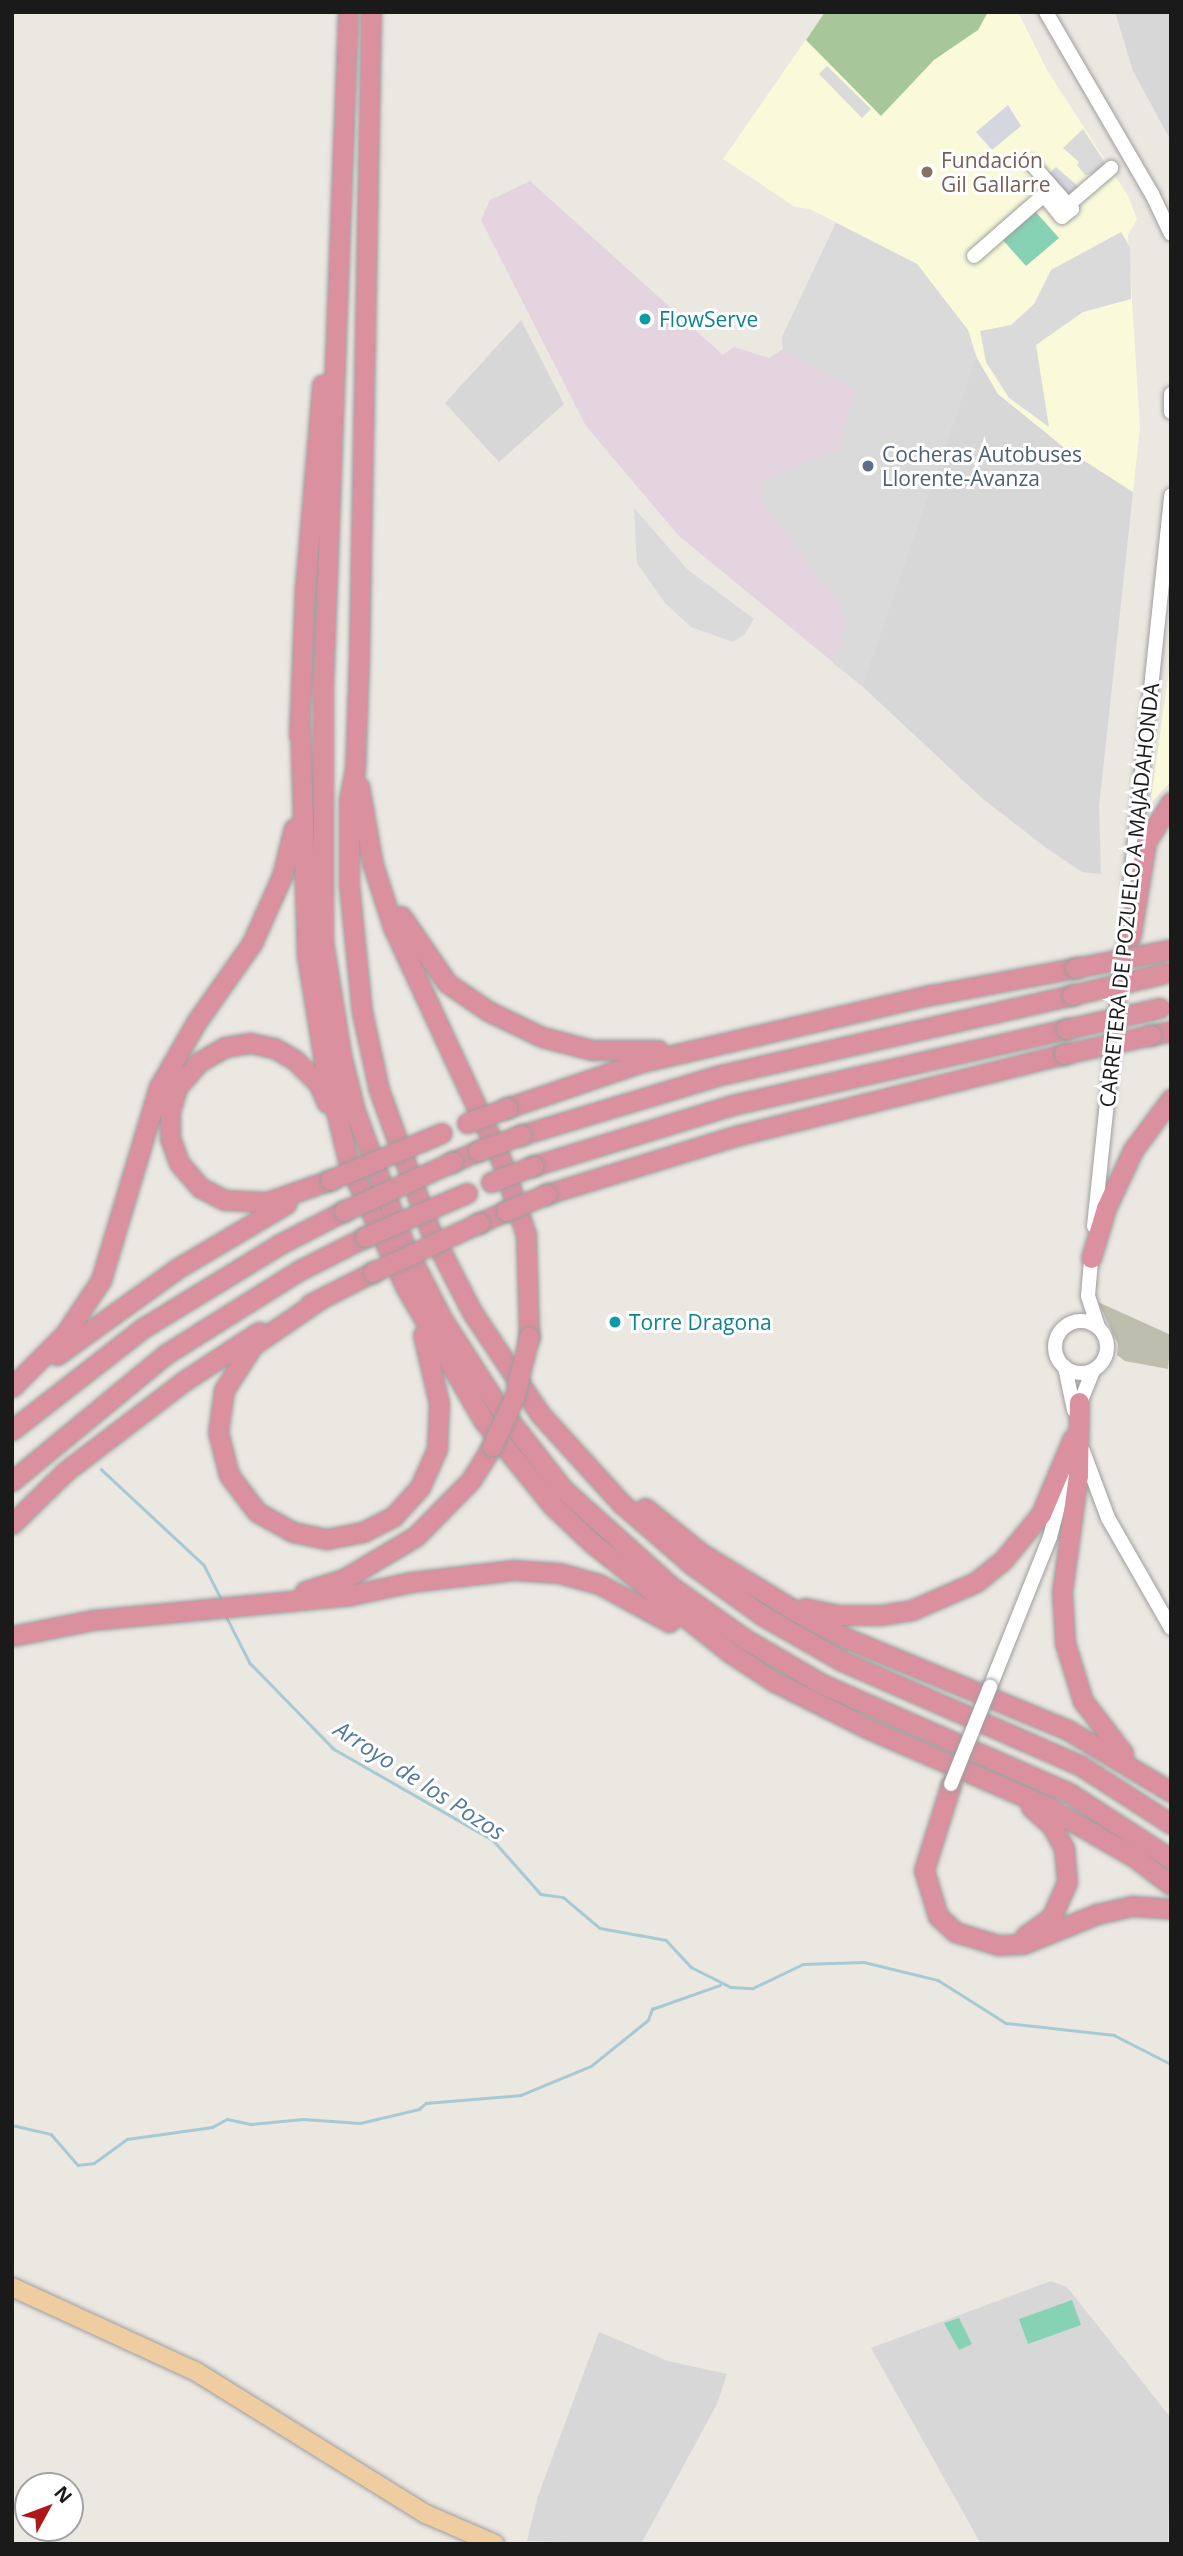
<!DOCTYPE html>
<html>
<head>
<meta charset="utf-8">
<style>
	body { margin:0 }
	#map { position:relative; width:1183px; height:2556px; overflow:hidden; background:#ebe7e1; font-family:"Open Sans",sans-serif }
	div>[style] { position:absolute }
	.residential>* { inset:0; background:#d8d7d7 }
	.industrial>* { inset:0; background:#e3d4e0 }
	.education>* { inset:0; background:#fafada }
	.construction>* { inset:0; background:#bebeae }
	.forest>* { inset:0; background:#a7c69a }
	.pitch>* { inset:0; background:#87d2b4 }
	.parking>* { inset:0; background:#dadada }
	.plaza>* { inset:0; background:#d6d6e0 }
	.stream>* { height:2.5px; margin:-1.25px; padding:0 1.25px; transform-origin:1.25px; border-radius:1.25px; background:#a6cad4 }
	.roads { filter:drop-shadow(0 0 2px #9e9e9e) drop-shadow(0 0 2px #9e9e9e) }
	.minor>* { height:14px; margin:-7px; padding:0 7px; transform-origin:7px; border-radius:7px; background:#fff }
	.minor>.ring { margin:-7px; padding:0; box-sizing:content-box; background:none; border:14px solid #fff; border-radius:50% }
	.major>* { height:18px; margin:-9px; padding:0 9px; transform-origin:9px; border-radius:9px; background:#f0cda1 }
	.highway>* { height:19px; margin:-9.5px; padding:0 9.5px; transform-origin:9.5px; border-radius:9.5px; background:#db909f }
	.bridges { filter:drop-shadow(0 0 2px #9e9e9e) drop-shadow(0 0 2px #9e9e9e) }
	.minor-bridge>* { height:14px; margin:-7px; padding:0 7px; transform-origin:7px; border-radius:7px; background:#fff }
	.highway-bridge>* { height:19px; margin:-9.5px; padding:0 9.5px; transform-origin:9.5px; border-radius:9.5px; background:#db909f }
	.dots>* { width:19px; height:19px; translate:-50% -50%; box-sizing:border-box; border:4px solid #fff; border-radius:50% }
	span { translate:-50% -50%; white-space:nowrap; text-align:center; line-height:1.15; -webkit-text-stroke:6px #fff; paint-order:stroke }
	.education-label { font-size:21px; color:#785e54 }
	.left { translate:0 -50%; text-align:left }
	.culture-label { font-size:21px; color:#0d838f }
	.service-label { font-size:21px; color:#4e5e75 }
	.street-label { font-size:21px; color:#1a1a1a }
	.water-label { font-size:23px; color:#53799e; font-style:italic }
	.frame { position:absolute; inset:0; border:14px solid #1a1a1a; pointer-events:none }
	.north { position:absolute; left:14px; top:2472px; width:70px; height:70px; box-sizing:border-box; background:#fff; border:2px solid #a3a3a3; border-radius:50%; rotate:49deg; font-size:19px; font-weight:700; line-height:28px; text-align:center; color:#1a1a1a }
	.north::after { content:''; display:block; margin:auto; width:24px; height:32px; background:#af1617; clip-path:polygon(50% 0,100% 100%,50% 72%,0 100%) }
</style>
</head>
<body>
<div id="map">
	<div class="residential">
		<div style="clip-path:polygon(1115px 12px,1171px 12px,1171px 141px,1133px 71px)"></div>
		<div style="clip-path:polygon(521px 320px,564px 404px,499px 462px,445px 403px)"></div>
		<div style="clip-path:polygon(976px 356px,998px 394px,1066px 449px,1133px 492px,1099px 807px,1101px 874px,1082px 872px,1045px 847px,983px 799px,862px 686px)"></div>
		<div style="clip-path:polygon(1051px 2281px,1067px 2287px,1171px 2418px,1168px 2544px,981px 2544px,871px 2348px)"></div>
		<div style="clip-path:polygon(599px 2332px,668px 2361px,727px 2374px,717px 2404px,641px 2544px,527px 2541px,538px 2496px)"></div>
	</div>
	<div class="industrial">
		<div style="clip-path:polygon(530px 181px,723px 355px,734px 347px,769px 358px,783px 349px,782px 337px,836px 223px,917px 264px,976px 356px,862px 686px,679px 536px,586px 426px,481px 220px,490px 200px)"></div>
	</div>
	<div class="education">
		<div style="clip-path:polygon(825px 12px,1018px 12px,1047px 70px,1128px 196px,1137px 219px,1128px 235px,1140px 428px,1133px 492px,1066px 449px,998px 394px,977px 358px,968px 330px,917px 264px,810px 209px,795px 207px,723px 159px)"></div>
		<div style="clip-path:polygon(1171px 645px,1171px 781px,1150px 804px,1168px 678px)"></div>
	</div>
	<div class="construction">
		<div style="clip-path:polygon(1098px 1302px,1171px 1335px,1168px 1369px,1125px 1361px,1117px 1355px,1118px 1344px)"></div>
	</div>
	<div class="forest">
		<div style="clip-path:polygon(825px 12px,988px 12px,978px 30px,934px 60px,881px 116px,806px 40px)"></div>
	</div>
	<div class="pitch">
		<div style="clip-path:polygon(1034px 210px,1059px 238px,1026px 266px,1001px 238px)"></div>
		<div style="clip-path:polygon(1072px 2300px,1081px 2325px,1028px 2344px,1019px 2319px)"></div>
		<div style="clip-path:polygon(959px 2318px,972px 2344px,959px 2350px,944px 2323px)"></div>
	</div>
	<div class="parking">
		<div style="clip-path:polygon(827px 66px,871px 109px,862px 118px,819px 74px)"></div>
		<div style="clip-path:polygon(1083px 129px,1106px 164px,1095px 174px,1085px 175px,1077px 165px,1079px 162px,1063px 148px)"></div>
		<div style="clip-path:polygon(836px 223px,917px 264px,968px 330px,976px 356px,862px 686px,833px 663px,847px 624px,842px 607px,763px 502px,760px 482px,838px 450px,855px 390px,783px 349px,782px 337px)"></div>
		<div style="clip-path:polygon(1121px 232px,1130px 247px,1131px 299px,1083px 312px,1036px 345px,1049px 427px,1009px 398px,986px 362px,980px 331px,1011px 325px,1034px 304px,1051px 270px)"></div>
		<div style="clip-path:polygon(634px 508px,688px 570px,754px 619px,745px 634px,733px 642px,691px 627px,665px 603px,637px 563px)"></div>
	</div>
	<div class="plaza">
		<div style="clip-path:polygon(1008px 105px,1021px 126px,992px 150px,976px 132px)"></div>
		<div style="clip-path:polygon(1056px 167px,1081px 189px,1069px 199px,1049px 174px)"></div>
	</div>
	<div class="stream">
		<div style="left:101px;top:1469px;width:141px;rotate:43deg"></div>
		<div style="left:204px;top:1565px;width:36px;rotate:63deg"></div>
		<div style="left:227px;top:1618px;width:51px;rotate:62.9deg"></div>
		<div style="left:250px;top:1663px;width:120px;rotate:45.7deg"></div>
		<div style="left:334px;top:1749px;width:183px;rotate:29.8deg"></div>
		<div style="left:493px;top:1840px;width:72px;rotate:48.4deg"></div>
		<div style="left:541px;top:1894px;width:22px;rotate:8deg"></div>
		<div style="left:563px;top:1897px;width:48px;rotate:40deg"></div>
		<div style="left:600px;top:1928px;width:67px;rotate:10.3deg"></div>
		<div style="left:666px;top:1940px;width:37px;rotate:47deg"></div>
		<div style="left:691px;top:1967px;width:45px;rotate:26.6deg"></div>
		<div style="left:731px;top:1987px;width:22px;rotate:3deg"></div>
		<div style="left:753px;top:1988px;width:55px;rotate:-25.6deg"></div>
		<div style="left:803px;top:1964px;width:61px;rotate:-1.9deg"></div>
		<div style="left:864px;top:1962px;width:76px;rotate:13.7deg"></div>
		<div style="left:938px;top:1980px;width:80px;rotate:32.3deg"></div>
		<div style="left:1006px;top:2023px;width:109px;rotate:6.3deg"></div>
		<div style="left:1114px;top:2035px;width:64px;rotate:27deg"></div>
		<div style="left:12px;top:2125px;width:40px;rotate:13deg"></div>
		<div style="left:51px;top:2134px;width:41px;rotate:48.9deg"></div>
		<div style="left:78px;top:2165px;width:16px;rotate:-7deg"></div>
		<div style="left:94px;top:2163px;width:41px;rotate:-36deg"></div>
		<div style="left:127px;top:2139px;width:86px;rotate:-8deg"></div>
		<div style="left:212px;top:2127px;width:17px;rotate:-28deg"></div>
		<div style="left:227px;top:2119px;width:25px;rotate:12deg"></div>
		<div style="left:251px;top:2124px;width:52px;rotate:-5.5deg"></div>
		<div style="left:303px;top:2119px;width:57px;rotate:4deg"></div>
		<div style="left:360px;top:2123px;width:61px;rotate:-13.3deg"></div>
		<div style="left:419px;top:2109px;width:9px;rotate:-41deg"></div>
		<div style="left:426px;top:2103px;width:95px;rotate:-4.8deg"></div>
		<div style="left:521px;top:2095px;width:76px;rotate:-22.5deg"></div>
		<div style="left:591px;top:2066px;width:73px;rotate:-38.9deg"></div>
		<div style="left:648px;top:2020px;width:12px;rotate:-70deg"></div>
		<div style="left:652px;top:2009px;width:72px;rotate:-19.4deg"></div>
	</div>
	<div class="roads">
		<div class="minor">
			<div style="left:1046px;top:12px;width:211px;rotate:59.8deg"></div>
			<div style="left:1152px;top:194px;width:44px;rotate:64.6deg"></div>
			<div style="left:1030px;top:162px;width:57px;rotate:48.5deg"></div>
			<div style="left:974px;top:256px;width:93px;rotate:-41.1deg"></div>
			<div style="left:1044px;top:195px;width:28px;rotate:51deg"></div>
			<div style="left:1062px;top:217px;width:13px;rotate:-39deg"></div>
			<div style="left:1072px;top:209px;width:6px;rotate:-135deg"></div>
			<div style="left:1068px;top:205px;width:57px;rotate:-40.7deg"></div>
			<div style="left:1171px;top:394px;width:18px;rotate:90deg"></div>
			<div style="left:1130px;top:888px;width:395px;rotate:-84deg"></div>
			<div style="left:1094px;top:1226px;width:278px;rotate:-84deg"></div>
			<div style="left:1092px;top:1249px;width:47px;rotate:94.9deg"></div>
			<div style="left:1088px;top:1296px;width:33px;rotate:72deg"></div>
			<div class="ring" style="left:1055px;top:1321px;width:38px;height:38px"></div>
			<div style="left:1065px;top:1367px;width:44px;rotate:78.2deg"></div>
			<div style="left:1077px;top:1410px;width:42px;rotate:-67.7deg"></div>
			<div style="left:1083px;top:1451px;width:72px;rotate:69.5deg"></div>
			<div style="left:1108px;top:1518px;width:127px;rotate:60.2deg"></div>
			<div style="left:990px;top:1687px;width:162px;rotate:-68.2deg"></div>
			<div style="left:1050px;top:1537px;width:79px;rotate:-75.3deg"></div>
		</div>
		<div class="major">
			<div style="left:12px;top:2287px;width:201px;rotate:24.7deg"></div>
			<div style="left:195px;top:2371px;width:272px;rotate:31.8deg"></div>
			<div style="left:426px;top:2514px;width:75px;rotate:23.5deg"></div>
		</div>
		<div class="highway">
			<div style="left:348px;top:12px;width:671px;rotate:92.13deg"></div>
			<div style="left:323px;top:683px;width:259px;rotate:90deg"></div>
			<div style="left:323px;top:942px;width:114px;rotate:80.9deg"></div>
			<div style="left:341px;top:1055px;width:58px;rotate:76deg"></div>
			<div style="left:355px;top:1111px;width:142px;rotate:69.8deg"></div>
			<div style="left:404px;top:1244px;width:82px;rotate:63.1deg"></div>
			<div style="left:441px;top:1317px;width:102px;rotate:57.4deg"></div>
			<div style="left:496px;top:1403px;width:109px;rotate:52.1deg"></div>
			<div style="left:563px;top:1489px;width:147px;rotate:42deg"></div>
			<div style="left:672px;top:1587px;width:90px;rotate:35.5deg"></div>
			<div style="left:745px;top:1639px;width:89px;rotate:30.3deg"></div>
			<div style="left:822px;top:1684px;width:270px;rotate:23.8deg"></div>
			<div style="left:1069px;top:1793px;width:121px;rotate:32.9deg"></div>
			<div style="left:371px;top:12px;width:645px;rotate:91.07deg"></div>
			<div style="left:359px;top:657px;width:112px;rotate:92deg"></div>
			<div style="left:355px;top:769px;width:33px;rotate:101deg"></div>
			<div style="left:349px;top:801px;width:84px;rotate:90deg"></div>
			<div style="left:349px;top:885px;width:128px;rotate:84.2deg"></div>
			<div style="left:362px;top:1012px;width:80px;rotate:77.7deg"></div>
			<div style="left:379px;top:1090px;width:149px;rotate:70deg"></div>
			<div style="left:430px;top:1230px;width:92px;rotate:62.9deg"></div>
			<div style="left:472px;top:1312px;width:123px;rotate:56.3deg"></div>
			<div style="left:540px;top:1414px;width:122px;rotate:47.7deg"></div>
			<div style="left:622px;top:1504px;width:91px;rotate:41deg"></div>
			<div style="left:691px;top:1564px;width:89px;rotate:35.8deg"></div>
			<div style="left:763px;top:1616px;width:89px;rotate:29.7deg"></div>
			<div style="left:840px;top:1660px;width:263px;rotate:23.7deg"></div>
			<div style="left:1081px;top:1766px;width:107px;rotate:32.8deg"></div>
			<div style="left:300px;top:722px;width:234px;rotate:88.3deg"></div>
			<div style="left:307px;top:956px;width:106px;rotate:80.8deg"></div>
			<div style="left:324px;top:1061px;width:106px;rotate:76.4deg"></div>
			<div style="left:349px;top:1164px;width:136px;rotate:65.3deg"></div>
			<div style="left:406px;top:1288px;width:153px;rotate:59.7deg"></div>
			<div style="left:483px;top:1420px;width:111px;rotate:50.9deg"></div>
			<div style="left:553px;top:1506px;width:54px;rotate:43.5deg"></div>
			<div style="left:592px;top:1543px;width:175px;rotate:38.5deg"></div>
			<div style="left:729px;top:1652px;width:53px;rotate:33.4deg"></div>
			<div style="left:773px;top:1681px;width:107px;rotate:26.6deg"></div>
			<div style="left:869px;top:1729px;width:191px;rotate:23.5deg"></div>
			<div style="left:1044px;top:1805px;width:104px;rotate:30deg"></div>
			<div style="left:1134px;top:1857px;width:46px;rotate:37.1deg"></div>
			<div style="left:299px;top:735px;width:147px;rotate:-87.7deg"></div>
			<div style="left:305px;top:588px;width:204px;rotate:-85.2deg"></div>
			<div style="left:359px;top:786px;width:80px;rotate:80deg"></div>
			<div style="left:373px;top:865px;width:65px;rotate:72.1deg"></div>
			<div style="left:393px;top:927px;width:259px;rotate:65.1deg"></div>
			<div style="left:502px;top:1162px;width:77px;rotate:71.8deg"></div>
			<div style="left:526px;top:1235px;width:102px;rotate:88.3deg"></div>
			<div style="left:401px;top:916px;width:81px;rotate:55.5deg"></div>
			<div style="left:447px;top:983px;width:50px;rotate:34.3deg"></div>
			<div style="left:488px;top:1011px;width:60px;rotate:25.7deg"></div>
			<div style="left:542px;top:1037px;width:52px;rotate:14.6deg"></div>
			<div style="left:592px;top:1050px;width:66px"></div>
			<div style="left:1123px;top:956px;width:23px;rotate:-70deg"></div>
			<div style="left:1131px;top:934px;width:93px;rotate:-80.7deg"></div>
			<div style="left:1146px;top:842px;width:47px;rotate:-58deg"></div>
			<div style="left:1151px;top:1035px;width:20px;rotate:-11deg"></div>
			<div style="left:327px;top:1103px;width:21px;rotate:-113deg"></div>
			<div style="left:319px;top:1084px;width:34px;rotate:-135deg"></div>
			<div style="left:295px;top:1060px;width:24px;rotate:-150deg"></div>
			<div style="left:274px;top:1048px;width:25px;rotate:-168deg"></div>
			<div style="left:250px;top:1043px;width:25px;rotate:171deg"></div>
			<div style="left:225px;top:1047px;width:30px;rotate:150deg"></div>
			<div style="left:199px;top:1062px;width:33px;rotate:131deg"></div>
			<div style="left:177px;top:1087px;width:25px;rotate:106deg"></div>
			<div style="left:170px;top:1111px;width:27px;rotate:90deg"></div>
			<div style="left:170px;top:1138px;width:27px;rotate:70deg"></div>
			<div style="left:179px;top:1163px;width:33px;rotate:49deg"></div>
			<div style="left:201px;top:1188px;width:27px;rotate:27deg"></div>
			<div style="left:225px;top:1200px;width:42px;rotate:2.7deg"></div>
			<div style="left:267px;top:1202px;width:67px;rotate:-19.2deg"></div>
			<div style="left:507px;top:1108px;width:143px;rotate:-18.8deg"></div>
			<div style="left:642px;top:1062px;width:297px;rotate:-13.1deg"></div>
			<div style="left:931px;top:995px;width:147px;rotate:-10.6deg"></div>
			<div style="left:521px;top:1135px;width:204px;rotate:-16.8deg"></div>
			<div style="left:716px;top:1076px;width:365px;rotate:-12.8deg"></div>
			<div style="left:452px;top:1162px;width:28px;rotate:-23deg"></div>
			<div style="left:533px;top:1166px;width:208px;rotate:-17deg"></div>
			<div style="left:732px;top:1105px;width:343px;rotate:-12.8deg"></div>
			<div style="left:547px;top:1194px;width:201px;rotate:-17.1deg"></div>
			<div style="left:739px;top:1135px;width:335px;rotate:-14deg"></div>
			<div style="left:479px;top:1223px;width:30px;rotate:-24deg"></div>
			<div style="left:1091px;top:1258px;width:52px;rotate:-73.3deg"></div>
			<div style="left:1106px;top:1208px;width:64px;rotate:-65deg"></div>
			<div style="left:1133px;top:1150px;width:64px;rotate:-53.3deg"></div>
			<div style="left:319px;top:1300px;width:80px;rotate:145.7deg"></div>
			<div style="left:253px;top:1345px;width:54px;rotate:122.8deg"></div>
			<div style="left:224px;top:1390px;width:42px;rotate:98.1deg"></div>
			<div style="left:218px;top:1432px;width:44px;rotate:75.7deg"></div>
			<div style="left:229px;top:1475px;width:46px;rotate:52.9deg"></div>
			<div style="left:257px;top:1512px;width:41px;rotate:29.1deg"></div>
			<div style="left:293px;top:1532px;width:35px;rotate:12deg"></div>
			<div style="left:327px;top:1539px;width:37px;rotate:-11deg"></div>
			<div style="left:363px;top:1532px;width:34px;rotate:-27deg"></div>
			<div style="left:393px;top:1517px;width:40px;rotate:-48deg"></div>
			<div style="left:420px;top:1487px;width:42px;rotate:-65.9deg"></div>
			<div style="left:437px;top:1449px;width:46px;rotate:-87.5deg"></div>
			<div style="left:439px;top:1403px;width:70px;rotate:-103.2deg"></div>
			<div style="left:310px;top:1304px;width:71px;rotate:-26.9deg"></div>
			<div style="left:57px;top:1355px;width:149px;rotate:-35.7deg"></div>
			<div style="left:178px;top:1268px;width:126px;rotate:-30.7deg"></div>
			<div style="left:12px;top:1387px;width:75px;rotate:-45deg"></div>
			<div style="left:65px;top:1334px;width:65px;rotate:-56.3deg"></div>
			<div style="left:101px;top:1280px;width:202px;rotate:-73.3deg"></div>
			<div style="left:159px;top:1087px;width:76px;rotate:-60.1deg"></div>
			<div style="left:197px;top:1021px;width:95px;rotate:-54.8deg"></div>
			<div style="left:252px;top:943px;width:73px;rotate:-65.9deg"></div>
			<div style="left:282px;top:876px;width:49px;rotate:-76deg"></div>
			<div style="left:1079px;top:1402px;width:73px;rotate:90.8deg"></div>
			<div style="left:1078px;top:1475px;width:118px;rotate:97.8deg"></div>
			<div style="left:1062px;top:1592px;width:51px;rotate:86.6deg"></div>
			<div style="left:1065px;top:1643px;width:61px;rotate:72.8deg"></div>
			<div style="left:1083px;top:1701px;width:66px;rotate:52.4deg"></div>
			<div style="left:12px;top:1430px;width:166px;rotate:-37.9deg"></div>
			<div style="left:143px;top:1328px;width:161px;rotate:-31.5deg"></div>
			<div style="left:280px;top:1244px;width:72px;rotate:-27.3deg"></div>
			<div style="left:12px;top:1481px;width:200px;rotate:-39.5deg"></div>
			<div style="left:166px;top:1354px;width:158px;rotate:-32.1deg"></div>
			<div style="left:300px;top:1270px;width:73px;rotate:-26.9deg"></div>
			<div style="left:645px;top:1508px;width:72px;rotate:38.8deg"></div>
			<div style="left:701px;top:1553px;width:113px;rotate:31.6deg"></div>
			<div style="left:797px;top:1612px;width:55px;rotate:28deg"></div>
			<div style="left:846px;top:1638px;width:240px;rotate:22.5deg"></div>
			<div style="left:1068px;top:1730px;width:120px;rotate:31deg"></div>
			<div style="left:12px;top:1524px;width:76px;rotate:-44.5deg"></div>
			<div style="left:66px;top:1471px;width:148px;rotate:-37.3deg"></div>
			<div style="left:184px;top:1381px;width:90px;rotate:-33.2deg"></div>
			<div style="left:305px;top:1591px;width:41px;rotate:-17.1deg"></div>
			<div style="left:344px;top:1579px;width:84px;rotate:-30.8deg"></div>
			<div style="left:416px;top:1536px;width:78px;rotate:-45.5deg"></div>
			<div style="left:471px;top:1480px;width:40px;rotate:-58deg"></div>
			<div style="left:805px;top:1608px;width:34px;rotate:12deg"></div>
			<div style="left:838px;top:1615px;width:43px"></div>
			<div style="left:881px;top:1615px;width:31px;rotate:-9deg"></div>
			<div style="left:912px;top:1610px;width:70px;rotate:-23.6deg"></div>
			<div style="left:976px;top:1582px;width:36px;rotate:-39deg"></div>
			<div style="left:1004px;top:1559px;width:58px;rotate:-50.6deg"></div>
			<div style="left:1041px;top:1514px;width:82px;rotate:-67.2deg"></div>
			<div style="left:12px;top:1636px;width:83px;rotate:-11.2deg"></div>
			<div style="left:93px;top:1620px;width:259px;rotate:-5.5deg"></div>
			<div style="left:351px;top:1595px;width:61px;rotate:-12.2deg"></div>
			<div style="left:411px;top:1582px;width:103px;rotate:-6.7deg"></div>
			<div style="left:513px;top:1570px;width:46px;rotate:3.7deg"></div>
			<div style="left:559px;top:1573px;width:41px;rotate:15.4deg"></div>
			<div style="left:599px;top:1584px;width:80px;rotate:28.5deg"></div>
			<div style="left:951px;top:1784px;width:90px;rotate:107.4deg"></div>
			<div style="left:924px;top:1870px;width:48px;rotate:73.1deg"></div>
			<div style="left:938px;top:1916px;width:23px;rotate:43deg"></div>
			<div style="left:955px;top:1932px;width:45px;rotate:16.8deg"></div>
			<div style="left:998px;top:1945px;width:25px;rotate:-2deg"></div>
			<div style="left:1023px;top:1944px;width:80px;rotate:-22.1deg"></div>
			<div style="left:1097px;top:1914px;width:36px;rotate:-13deg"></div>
			<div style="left:1132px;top:1906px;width:39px;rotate:4deg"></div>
			<div style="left:1025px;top:1936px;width:32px;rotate:-35deg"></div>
			<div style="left:1051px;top:1918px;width:39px;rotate:-66deg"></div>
			<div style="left:1067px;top:1882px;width:34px;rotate:-95deg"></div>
			<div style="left:1064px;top:1848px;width:26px;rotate:-119deg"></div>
			<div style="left:1051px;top:1825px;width:27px;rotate:-138deg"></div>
		</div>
	</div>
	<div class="bridges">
		<div class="minor-bridge">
			<div style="left:951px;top:1784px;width:105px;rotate:-68.1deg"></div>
		</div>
		<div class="highway-bridge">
			<div style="left:1075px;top:968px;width:95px;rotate:-11deg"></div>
			<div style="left:1072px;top:995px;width:96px;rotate:-13.3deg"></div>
			<div style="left:1066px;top:1029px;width:96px;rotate:-12.6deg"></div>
			<div style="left:1064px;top:1054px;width:89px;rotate:-12.3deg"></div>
			<div style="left:467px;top:1123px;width:43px;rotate:-20.6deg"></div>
			<div style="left:478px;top:1151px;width:46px;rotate:-20.4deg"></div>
			<div style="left:330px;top:1180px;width:121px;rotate:-22.8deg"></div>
			<div style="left:491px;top:1182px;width:45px;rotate:-20.9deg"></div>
			<div style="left:344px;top:1211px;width:119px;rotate:-24.4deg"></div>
			<div style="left:506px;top:1211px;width:44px;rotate:-22.5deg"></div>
			<div style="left:365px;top:1237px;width:111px;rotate:-23.3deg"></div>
			<div style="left:373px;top:1272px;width:117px;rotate:-24.8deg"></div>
			<div style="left:492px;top:1446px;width:53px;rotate:-65.4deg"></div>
			<div style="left:514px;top:1398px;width:63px;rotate:-76.2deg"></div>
		</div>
	</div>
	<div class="dots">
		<div style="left:927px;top:172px;background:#8d6e63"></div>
		<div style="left:645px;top:319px;background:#0f9aa8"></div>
		<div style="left:868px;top:466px;background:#5c6f8a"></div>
		<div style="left:615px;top:1322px;background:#0f9aa8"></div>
	</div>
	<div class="education-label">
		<span class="left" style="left:941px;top:172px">Fundación<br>Gil Gallarre</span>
	</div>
	<div class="culture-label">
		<span class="left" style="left:659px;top:319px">FlowServe</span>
		<span class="left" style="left:629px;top:1322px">Torre Dragona</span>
	</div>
	<div class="service-label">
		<span class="left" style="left:882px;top:466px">Cocheras Autobuses<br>Llorente-Avanza</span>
	</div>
	<div class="street-label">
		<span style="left:1129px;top:895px;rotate:-84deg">CARRETERA DE POZUELO A MAJADAHONDA</span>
	</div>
	<div class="water-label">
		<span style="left:420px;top:1780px;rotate:33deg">Arroyo de los Pozos</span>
	</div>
	<div class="frame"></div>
	<div class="north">N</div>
</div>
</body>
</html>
